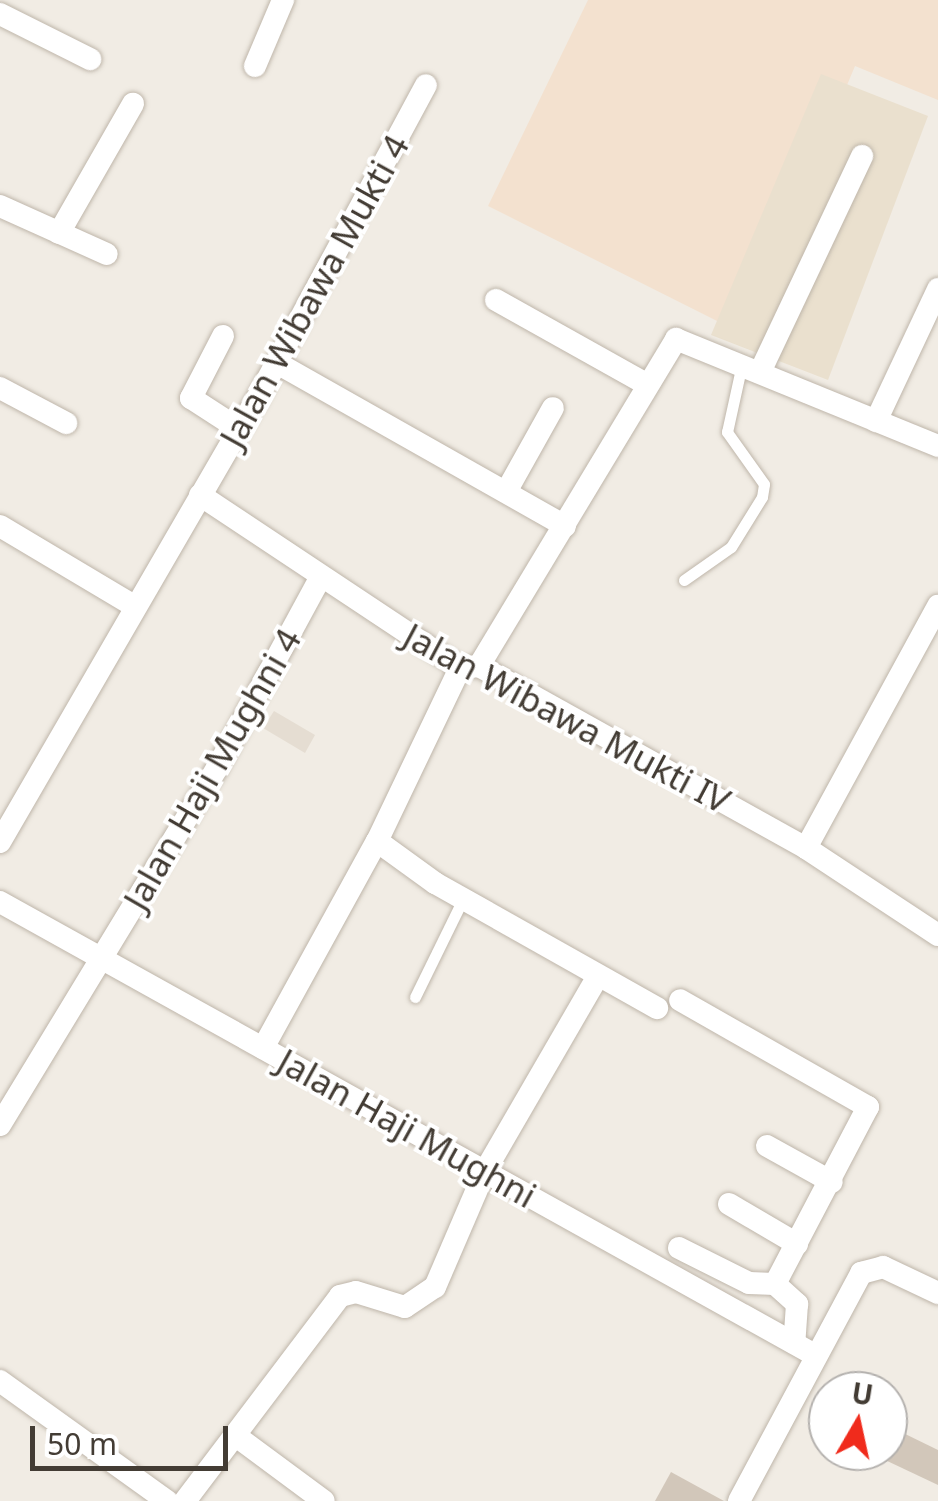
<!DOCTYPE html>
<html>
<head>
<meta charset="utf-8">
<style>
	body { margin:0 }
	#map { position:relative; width:938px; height:1501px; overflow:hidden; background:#f1ece4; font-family:"Noto Sans",sans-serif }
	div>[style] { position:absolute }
	.residential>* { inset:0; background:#e5ddd2 }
	.commercial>* { inset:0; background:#f3e1cf }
	.education>* { inset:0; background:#eae0ce }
	.building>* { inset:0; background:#d2c7ba }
	.roads { filter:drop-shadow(0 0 2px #bfb6aa) drop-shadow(0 0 2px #bfb6aa) }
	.service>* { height:11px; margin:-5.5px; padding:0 5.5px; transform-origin:5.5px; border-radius:5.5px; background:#fff }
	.minor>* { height:22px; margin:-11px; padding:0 11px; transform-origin:11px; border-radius:11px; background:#fff }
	span { translate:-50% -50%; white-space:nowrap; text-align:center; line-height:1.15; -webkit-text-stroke:8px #fff; paint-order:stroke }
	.street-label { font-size:35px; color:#433c34 }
	.north { position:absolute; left:808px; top:1371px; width:100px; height:100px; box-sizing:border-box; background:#fff; border:2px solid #b4b1ae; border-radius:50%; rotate:9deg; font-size:28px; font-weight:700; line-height:40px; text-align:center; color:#433c34 }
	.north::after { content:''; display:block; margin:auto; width:35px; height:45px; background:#f02b1c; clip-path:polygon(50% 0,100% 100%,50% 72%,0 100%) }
	.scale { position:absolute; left:30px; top:1426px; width:198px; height:45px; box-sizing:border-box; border:5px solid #433c34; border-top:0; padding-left:12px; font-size:30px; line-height:35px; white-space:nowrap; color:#433c34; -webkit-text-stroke:8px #fff; paint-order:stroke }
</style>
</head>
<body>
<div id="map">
	<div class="residential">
		<div style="clip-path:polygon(274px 711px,315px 735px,305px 753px,263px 728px)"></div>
	</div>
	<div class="commercial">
		<div style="clip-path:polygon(588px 0,938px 0,938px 100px,855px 66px,743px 334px,488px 206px)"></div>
	</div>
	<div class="education">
		<div style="clip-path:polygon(821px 74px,928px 116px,828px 380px,711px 335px)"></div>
	</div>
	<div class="building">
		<div style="clip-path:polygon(897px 1430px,938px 1450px,938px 1485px,883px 1459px)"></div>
		<div style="clip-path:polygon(671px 1472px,724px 1501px,655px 1501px)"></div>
	</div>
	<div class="roads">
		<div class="service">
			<div style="left:684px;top:580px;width:57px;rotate:-35.1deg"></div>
			<div style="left:731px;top:547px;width:59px;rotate:-58.2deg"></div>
			<div style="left:762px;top:497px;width:13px;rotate:-81deg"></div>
			<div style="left:764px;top:484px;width:64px;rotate:-125.4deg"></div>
			<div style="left:727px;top:432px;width:70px;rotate:-77.6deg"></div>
			<div style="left:415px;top:997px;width:109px;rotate:-63.9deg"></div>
		</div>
		<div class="minor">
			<div style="left:0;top:14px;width:101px;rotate:26.6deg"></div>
			<div style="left:255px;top:66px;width:72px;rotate:-67deg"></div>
			<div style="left:0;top:206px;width:117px;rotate:24.2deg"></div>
			<div style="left:59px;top:233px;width:149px;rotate:-60.2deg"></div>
			<div style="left:496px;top:300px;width:172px;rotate:29.2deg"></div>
			<div style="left:223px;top:336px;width:70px;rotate:117.3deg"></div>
			<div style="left:191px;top:398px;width:57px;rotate:32.9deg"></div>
			<div style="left:277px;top:363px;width:331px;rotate:29.5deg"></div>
			<div style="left:760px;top:372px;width:239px;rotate:-64.7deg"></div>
			<div style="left:0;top:388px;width:75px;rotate:27.9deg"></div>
			<div style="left:876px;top:421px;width:146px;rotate:-64.8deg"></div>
			<div style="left:506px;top:492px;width:96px;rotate:-60.8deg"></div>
			<div style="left:200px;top:495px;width:312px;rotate:33.6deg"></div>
			<div style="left:460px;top:668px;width:19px;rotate:-6deg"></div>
			<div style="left:479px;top:666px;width:374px;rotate:29.1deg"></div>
			<div style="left:806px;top:848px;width:158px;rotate:33.4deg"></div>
			<div style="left:0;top:526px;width:156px;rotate:30.8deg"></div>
			<div style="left:479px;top:666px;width:382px;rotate:-58.9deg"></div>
			<div style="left:676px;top:339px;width:283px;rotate:22.2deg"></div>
			<div style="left:460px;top:668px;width:192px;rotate:115.6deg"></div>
			<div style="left:377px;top:841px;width:72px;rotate:35.9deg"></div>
			<div style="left:435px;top:883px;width:255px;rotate:29.4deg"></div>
			<div style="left:0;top:842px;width:514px;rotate:-59.9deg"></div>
			<div style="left:258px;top:397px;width:354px;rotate:-61.7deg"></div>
			<div style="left:806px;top:848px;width:276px;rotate:-61.4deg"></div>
			<div style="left:0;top:902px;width:930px;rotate:29.07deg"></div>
			<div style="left:263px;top:1048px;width:236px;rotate:-61.2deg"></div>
			<div style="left:0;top:1125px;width:418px;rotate:-58.7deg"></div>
			<div style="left:217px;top:768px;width:216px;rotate:-61.5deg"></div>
			<div style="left:767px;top:1146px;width:74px;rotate:29deg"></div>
			<div style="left:729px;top:1204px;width:79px;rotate:30.5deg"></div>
			<div style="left:679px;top:1248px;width:78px;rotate:26.6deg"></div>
			<div style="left:749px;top:1283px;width:26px;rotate:2deg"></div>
			<div style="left:775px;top:1284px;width:200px;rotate:-62.3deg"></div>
			<div style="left:868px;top:1107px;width:216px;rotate:-150.4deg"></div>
			<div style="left:775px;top:1284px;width:30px;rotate:42deg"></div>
			<div style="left:797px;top:1304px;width:39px;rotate:94deg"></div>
			<div style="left:0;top:1381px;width:206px;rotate:35.7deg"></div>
			<div style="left:236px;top:1436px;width:109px;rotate:36.5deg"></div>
			<div style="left:185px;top:1501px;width:257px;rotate:-52.9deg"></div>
			<div style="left:340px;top:1296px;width:16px;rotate:-14deg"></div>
			<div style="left:356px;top:1292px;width:51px;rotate:17deg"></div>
			<div style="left:405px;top:1307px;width:36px;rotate:-34deg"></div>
			<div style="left:435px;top:1287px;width:126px;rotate:-66.7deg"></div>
			<div style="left:485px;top:1171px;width:225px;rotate:-59.9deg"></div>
			<div style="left:739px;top:1501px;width:259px;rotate:-61.8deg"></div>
			<div style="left:861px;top:1273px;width:23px;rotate:-15deg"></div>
			<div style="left:883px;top:1267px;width:61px;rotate:25.3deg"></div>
		</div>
	</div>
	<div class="street-label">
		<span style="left:314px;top:291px;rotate:-61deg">Jalan Wibawa Mukti 4</span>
		<span style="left:567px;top:718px;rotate:28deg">Jalan Wibawa Mukti IV</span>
		<span style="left:212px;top:769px;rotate:-60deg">Jalan Haji Mughni 4</span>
		<span style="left:407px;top:1128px;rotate:29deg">Jalan Haji Mughni</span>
	</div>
	<div class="north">U</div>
	<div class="scale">50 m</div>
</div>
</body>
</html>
